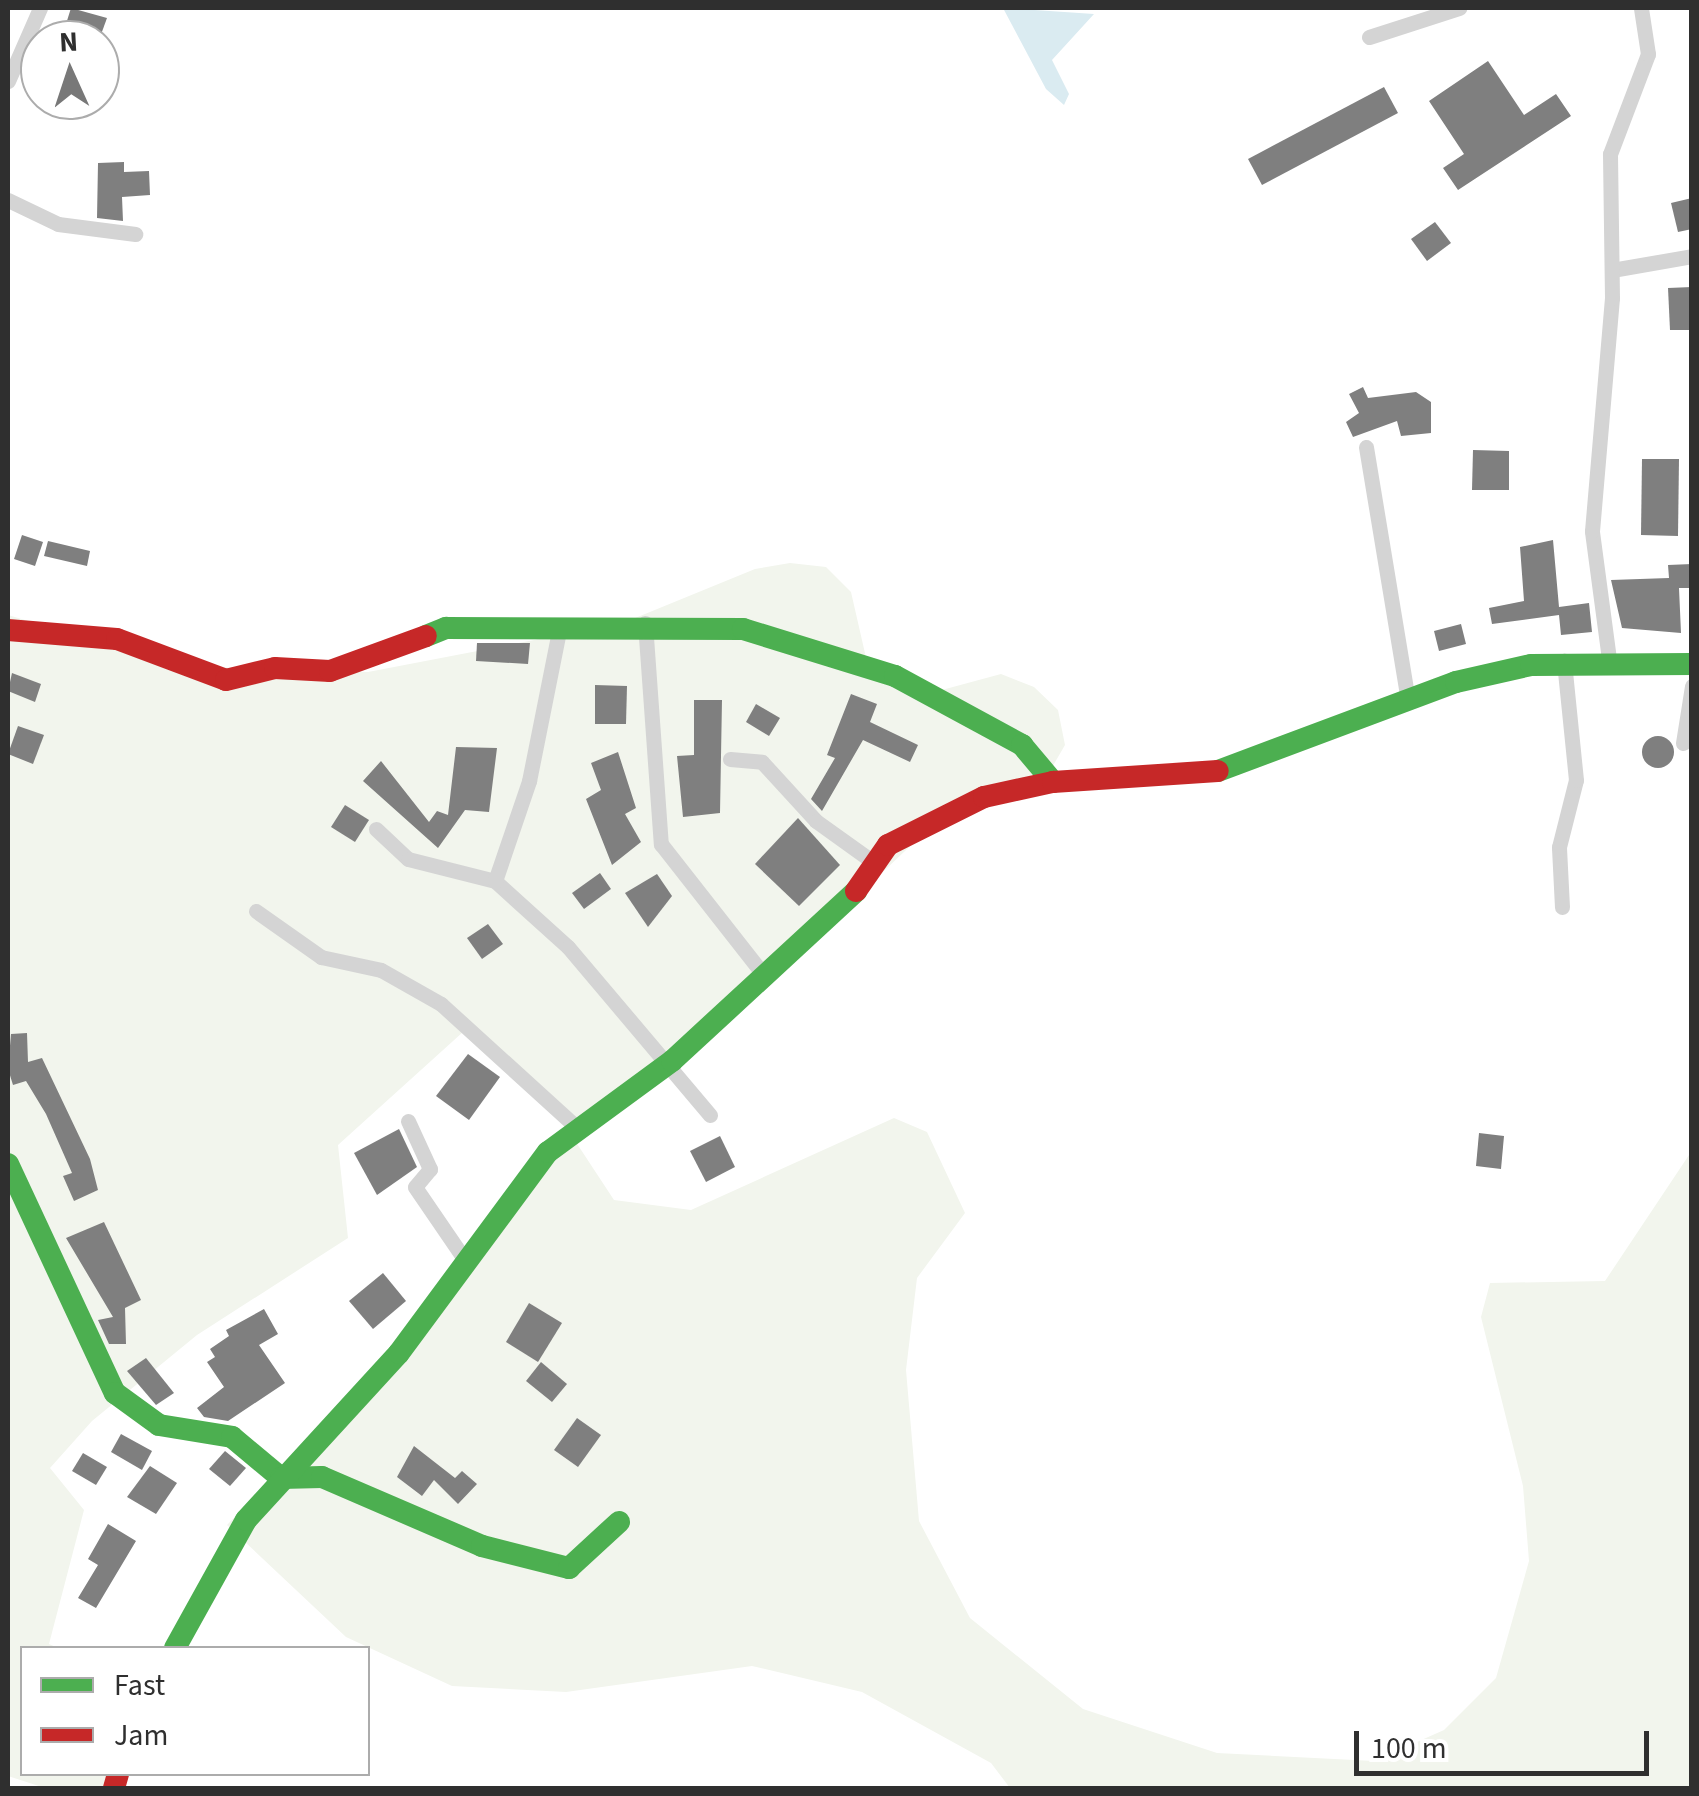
<!DOCTYPE html>
<html>
<head>
<meta charset="utf-8">
<style>
	body { margin:0 }
	#map { position:relative; width:1699px; height:1796px; overflow:hidden; background:#fff; font-family:"Source Sans 3",sans-serif }
	div>[style] { position:absolute }
	.green>* { inset:0; background:#f2f5ed }
	.water>* { inset:0; background:#daebf1 }
	.building>* { inset:0; background:#7f7f7f }
	.round { border-radius:50% }
	.street>* { height:15px; margin:-7.5px; padding:0 7.5px; transform-origin:7.5px; border-radius:7.5px; background:#d4d4d4 }
	.fast>* { height:22px; margin:-11px; padding:0 11px; transform-origin:11px; border-radius:11px; background:#4caf50 }
	.jam>* { height:22px; margin:-11px; padding:0 11px; transform-origin:11px; border-radius:11px; background:#c62828 }
	span { translate:-50% -50%; white-space:nowrap; text-align:center; line-height:1.15; -webkit-text-stroke:10px #fff; paint-order:stroke }
	.frame { position:absolute; inset:0; border:10px solid #2f2f2f; pointer-events:none }
	.legend { position:absolute; left:20px; top:1646px; width:350px; height:130px; box-sizing:border-box; background:#fff; border:2px solid #acacac; margin:0; padding:12px 18px; list-style:none; font-size:30px; color:#2f2f2f }
	.legend li { display:flex; align-items:center; gap:20px; height:50px }
	.legend b { width:50px; border:2px solid #acacac }
	.north { position:absolute; left:20px; top:20px; width:100px; height:100px; box-sizing:border-box; background:#fff; border:2px solid #acacac; border-radius:50%; rotate:357deg; font-size:28px; font-weight:700; line-height:40px; text-align:center; color:#2f2f2f }
	.north::after { content:''; display:block; margin:auto; width:35px; height:45px; background:#787878; clip-path:polygon(50% 0,100% 100%,50% 72%,0 100%) }
	.scale { position:absolute; left:1354px; top:1731px; width:295px; height:45px; box-sizing:border-box; border:5px solid #2f2f2f; border-top:0; padding-left:12px; font-size:30px; line-height:35px; white-space:nowrap; color:#2f2f2f; -webkit-text-stroke:8px #fff; paint-order:stroke }
</style>
</head>
<body>
<div id="map">
	<div class="green">
		<div style="clip-path:polygon(790px 563px,826px 567px,851px 592px,867px 662px,927px 694px,1001px 674px,1034px 687px,1058px 710px,1065px 745px,1047px 776px,924px 833px,736px 1011px,566px 1127px,614px 1200px,691px 1210px,894px 1118px,927px 1132px,965px 1213px,917px 1278px,906px 1370px,919px 1521px,970px 1618px,1083px 1709px,1217px 1753px,1374px 1761px,1444px 1730px,1496px 1678px,1529px 1561px,1523px 1486px,1481px 1317px,1490px 1283px,1605px 1281px,1691px 1152px,1691px 1788px,1010px 1788px,991px 1763px,862px 1692px,752px 1666px,566px 1692px,452px 1686px,346px 1637px,227px 1525px,384px 1363px,566px 1127px,463px 1032px,338px 1145px,348px 1238px,197px 1335px,92px 1421px,50px 1468px,84px 1510px,49px 1644px,58px 1648px,22px 1648px,22px 1774px,126px 1774px,122px 1788px,45px 1788px,8px 1776px,8px 615px,181px 666px,368px 672px,623px 623px,755px 569px)"></div>
	</div>
	<div class="water">
		<div style="clip-path:polygon(1003px 8px,1094px 14px,1052px 60px,1069px 94px,1064px 105px,1046px 89px)"></div>
	</div>
	<div class="building">
		<div style="clip-path:polygon(71px 8px,107px 18px,99px 40px,61px 40px)"></div>
		<div style="clip-path:polygon(1488px 61px,1524px 115px,1556px 94px,1571px 116px,1458px 190px,1443px 168px,1464px 154px,1429px 101px)"></div>
		<div style="clip-path:polygon(1384px 87px,1398px 113px,1262px 185px,1248px 159px)"></div>
		<div style="clip-path:polygon(124px 162px,124px 172px,149px 171px,150px 195px,122px 197px,123px 221px,97px 218px,98px 163px)"></div>
		<div style="clip-path:polygon(1692px 198px,1692px 229px,1678px 232px,1671px 203px)"></div>
		<div style="clip-path:polygon(1435px 222px,1451px 243px,1427px 261px,1411px 239px)"></div>
		<div style="clip-path:polygon(1692px 287px,1692px 330px,1670px 330px,1668px 288px)"></div>
		<div style="clip-path:polygon(1363px 387px,1368px 398px,1416px 392px,1431px 402px,1431px 433px,1401px 436px,1397px 421px,1353px 437px,1346px 422px,1359px 413px,1349px 394px)"></div>
		<div style="clip-path:polygon(1473px 450px,1509px 451px,1509px 490px,1472px 490px)"></div>
		<div style="clip-path:polygon(1642px 459px,1679px 459px,1678px 536px,1641px 535px)"></div>
		<div style="clip-path:polygon(22px 535px,43px 542px,35px 566px,14px 559px)"></div>
		<div style="clip-path:polygon(1553px 540px,1559px 607px,1589px 603px,1592px 632px,1561px 635px,1559px 615px,1492px 624px,1489px 608px,1524px 601px,1520px 547px)"></div>
		<div style="clip-path:polygon(48px 541px,90px 551px,87px 566px,44px 556px)"></div>
		<div style="clip-path:polygon(1692px 564px,1692px 588px,1679px 588px,1681px 633px,1622px 628px,1611px 580px,1669px 578px,1668px 565px)"></div>
		<div style="clip-path:polygon(1461px 624px,1466px 644px,1439px 651px,1434px 631px)"></div>
		<div style="clip-path:polygon(477px 643px,530px 643px,528px 664px,476px 661px)"></div>
		<div style="clip-path:polygon(12px 673px,41px 684px,35px 702px,8px 691px)"></div>
		<div style="clip-path:polygon(595px 685px,627px 686px,626px 724px,595px 724px)"></div>
		<div style="clip-path:polygon(851px 694px,877px 704px,870px 722px,918px 745px,910px 762px,863px 740px,822px 811px,811px 799px,835px 758px,827px 755px)"></div>
		<div style="clip-path:polygon(694px 700px,722px 700px,720px 813px,683px 817px,677px 756px,694px 755px)"></div>
		<div style="clip-path:polygon(756px 704px,780px 718px,769px 736px,746px 722px)"></div>
		<div style="clip-path:polygon(18px 726px,44px 735px,33px 764px,8px 754px)"></div>
		<div class="round" style="left:1642px;top:736px;width:32px;height:32px"></div>
		<div style="clip-path:polygon(456px 747px,497px 748px,489px 812px,465px 810px,438px 848px,363px 781px,381px 761px,429px 822px,437px 811px,448px 815px)"></div>
		<div style="clip-path:polygon(618px 752px,636px 808px,625px 814px,641px 842px,612px 865px,586px 799px,601px 790px,591px 763px)"></div>
		<div style="clip-path:polygon(345px 805px,369px 820px,355px 842px,331px 827px)"></div>
		<div style="clip-path:polygon(798px 818px,840px 865px,799px 906px,755px 864px)"></div>
		<div style="clip-path:polygon(600px 873px,611px 889px,584px 909px,572px 893px)"></div>
		<div style="clip-path:polygon(657px 874px,672px 896px,648px 927px,625px 893px)"></div>
		<div style="clip-path:polygon(488px 924px,503px 944px,482px 959px,467px 938px)"></div>
		<div style="clip-path:polygon(27px 1033px,28px 1062px,42px 1058px,90px 1159px,98px 1190px,74px 1201px,63px 1176px,72px 1173px,46px 1114px,26px 1081px,13px 1085px,8px 1069px,11px 1034px)"></div>
		<div style="clip-path:polygon(468px 1054px,500px 1077px,469px 1120px,436px 1096px)"></div>
		<div style="clip-path:polygon(399px 1129px,417px 1167px,377px 1195px,354px 1153px)"></div>
		<div style="clip-path:polygon(1479px 1133px,1504px 1136px,1501px 1169px,1476px 1166px)"></div>
		<div style="clip-path:polygon(720px 1136px,735px 1167px,706px 1182px,690px 1151px)"></div>
		<div style="clip-path:polygon(104px 1222px,141px 1300px,125px 1308px,126px 1344px,109px 1344px,98px 1320px,113px 1317px,66px 1238px)"></div>
		<div style="clip-path:polygon(383px 1273px,406px 1301px,373px 1329px,349px 1301px)"></div>
		<div style="clip-path:polygon(529px 1303px,562px 1323px,538px 1362px,506px 1342px)"></div>
		<div style="clip-path:polygon(264px 1309px,278px 1334px,259px 1345px,285px 1383px,228px 1421px,204px 1417px,197px 1408px,224px 1387px,207px 1362px,215px 1357px,210px 1349px,229px 1336px,226px 1330px)"></div>
		<div style="clip-path:polygon(146px 1358px,174px 1393px,156px 1405px,127px 1371px)"></div>
		<div style="clip-path:polygon(541px 1362px,567px 1384px,552px 1402px,526px 1381px)"></div>
		<div style="clip-path:polygon(577px 1418px,601px 1435px,578px 1467px,554px 1450px)"></div>
		<div style="clip-path:polygon(121px 1434px,152px 1451px,142px 1470px,111px 1452px)"></div>
		<div style="clip-path:polygon(414px 1446px,455px 1478px,462px 1471px,477px 1484px,458px 1504px,434px 1480px,422px 1496px,397px 1477px)"></div>
		<div style="clip-path:polygon(225px 1451px,246px 1468px,230px 1486px,209px 1469px)"></div>
		<div style="clip-path:polygon(83px 1453px,107px 1467px,96px 1485px,72px 1471px)"></div>
		<div style="clip-path:polygon(150px 1466px,177px 1483px,156px 1514px,127px 1497px)"></div>
		<div style="clip-path:polygon(108px 1524px,136px 1541px,96px 1608px,78px 1598px,98px 1565px,88px 1559px)"></div>
	</div>
	<div class="street">
		<div style="left:1369px;top:37px;width:95px;rotate:-17.9deg"></div>
		<div style="left:8px;top:81px;width:80px;rotate:-66.3deg"></div>
		<div style="left:8px;top:200px;width:55px;rotate:25.6deg"></div>
		<div style="left:58px;top:224px;width:78px;rotate:7.4deg"></div>
		<div style="left:1612px;top:270px;width:81px;rotate:-9.9deg"></div>
		<div style="left:1366px;top:447px;width:258px;rotate:80.6deg"></div>
		<div style="left:645px;top:623px;width:222px;rotate:85.9deg"></div>
		<div style="left:661px;top:844px;width:170px;rotate:51.9deg"></div>
		<div style="left:1609px;top:659px;width:129px;rotate:-97.6deg"></div>
		<div style="left:1592px;top:531px;width:234px;rotate:-85.1deg"></div>
		<div style="left:1612px;top:298px;width:144px;rotate:-90.8deg"></div>
		<div style="left:1610px;top:154px;width:107px;rotate:-69.2deg"></div>
		<div style="left:1648px;top:54px;width:47px;rotate:-98.7deg"></div>
		<div style="left:1683px;top:743px;width:58px;rotate:-81deg"></div>
		<div style="left:730px;top:759px;width:32px;rotate:5deg"></div>
		<div style="left:762px;top:762px;width:80px;rotate:47.5deg"></div>
		<div style="left:816px;top:821px;width:74px;rotate:35.6deg"></div>
		<div style="left:376px;top:829px;width:44px;rotate:43.2deg"></div>
		<div style="left:408px;top:859px;width:90px;rotate:14.2deg"></div>
		<div style="left:495px;top:881px;width:98px;rotate:42.1deg"></div>
		<div style="left:568px;top:947px;width:220px;rotate:49.8deg"></div>
		<div style="left:495px;top:881px;width:106px;rotate:-71.2deg"></div>
		<div style="left:529px;top:781px;width:153px;rotate:-78.7deg"></div>
		<div style="left:1562px;top:907px;width:60px;rotate:-92.9deg"></div>
		<div style="left:1559px;top:847px;width:69px;rotate:-75.8deg"></div>
		<div style="left:1576px;top:780px;width:120px;rotate:-95.8deg"></div>
		<div style="left:256px;top:911px;width:80px;rotate:35.3deg"></div>
		<div style="left:321px;top:957px;width:61px;rotate:12.2deg"></div>
		<div style="left:381px;top:970px;width:69px;rotate:29.5deg"></div>
		<div style="left:441px;top:1004px;width:183px;rotate:42.3deg"></div>
		<div style="left:408px;top:1121px;width:53px;rotate:65.4deg"></div>
		<div style="left:430px;top:1169px;width:23px;rotate:130deg"></div>
		<div style="left:415px;top:1187px;width:92px;rotate:55.6deg"></div>
	</div>
	<div class="fast">
		<div style="left:426px;top:636px;width:22px;rotate:-22deg"></div>
		<div style="left:446px;top:628px;width:297px;rotate:0.2deg"></div>
		<div style="left:743px;top:629px;width:159px;rotate:17.2deg"></div>
		<div style="left:895px;top:676px;width:145px;rotate:28.5deg"></div>
		<div style="left:1022px;top:745px;width:48px;rotate:50deg"></div>
		<div style="left:1218px;top:771px;width:254px;rotate:-20.5deg"></div>
		<div style="left:1456px;top:682px;width:77px;rotate:-12.8deg"></div>
		<div style="left:1531px;top:665px;width:161px;rotate:-0.4deg"></div>
		<div style="left:8px;top:1164px;width:253px;rotate:65deg"></div>
		<div style="left:115px;top:1393px;width:54px;rotate:36deg"></div>
		<div style="left:159px;top:1425px;width:74px;rotate:9.3deg"></div>
		<div style="left:232px;top:1437px;width:64px;rotate:39.9deg"></div>
		<div style="left:281px;top:1478px;width:41px;rotate:-1.4deg"></div>
		<div style="left:322px;top:1477px;width:174px;rotate:23.3deg"></div>
		<div style="left:482px;top:1546px;width:90px;rotate:14.2deg"></div>
		<div style="left:569px;top:1568px;width:68px;rotate:-42.6deg"></div>
		<div style="left:175px;top:1648px;width:146px;rotate:-61deg"></div>
		<div style="left:246px;top:1520px;width:226px;rotate:-47.5deg"></div>
		<div style="left:399px;top:1353px;width:250px;rotate:-53.5deg"></div>
		<div style="left:548px;top:1152px;width:154px;rotate:-36.3deg"></div>
		<div style="left:672px;top:1061px;width:251px;rotate:-42.7deg"></div>
	</div>
	<div class="jam">
		<div style="left:8px;top:630px;width:109px;rotate:4.7deg"></div>
		<div style="left:117px;top:639px;width:116px;rotate:20.6deg"></div>
		<div style="left:226px;top:680px;width:50px;rotate:-13.8deg"></div>
		<div style="left:275px;top:668px;width:55px;rotate:3.1deg"></div>
		<div style="left:330px;top:671px;width:102px;rotate:-20deg"></div>
		<div style="left:856px;top:891px;width:56px;rotate:-55.2deg"></div>
		<div style="left:888px;top:845px;width:107px;rotate:-26.6deg"></div>
		<div style="left:984px;top:797px;width:71px;rotate:-12.3deg"></div>
		<div style="left:1053px;top:782px;width:165px;rotate:-3.8deg"></div>
		<div style="left:114px;top:1788px;width:15px;rotate:-74deg"></div>
	</div>
	<div class="frame"></div>
	<ul class="legend">
	<li><b style="height:12px;background:#4caf50"></b>Fast</li>
	<li><b style="height:12px;background:#c62828"></b>Jam</li>
	</ul>
	<div class="north">N</div>
	<div class="scale">100 m</div>
</div>
</body>
</html>
